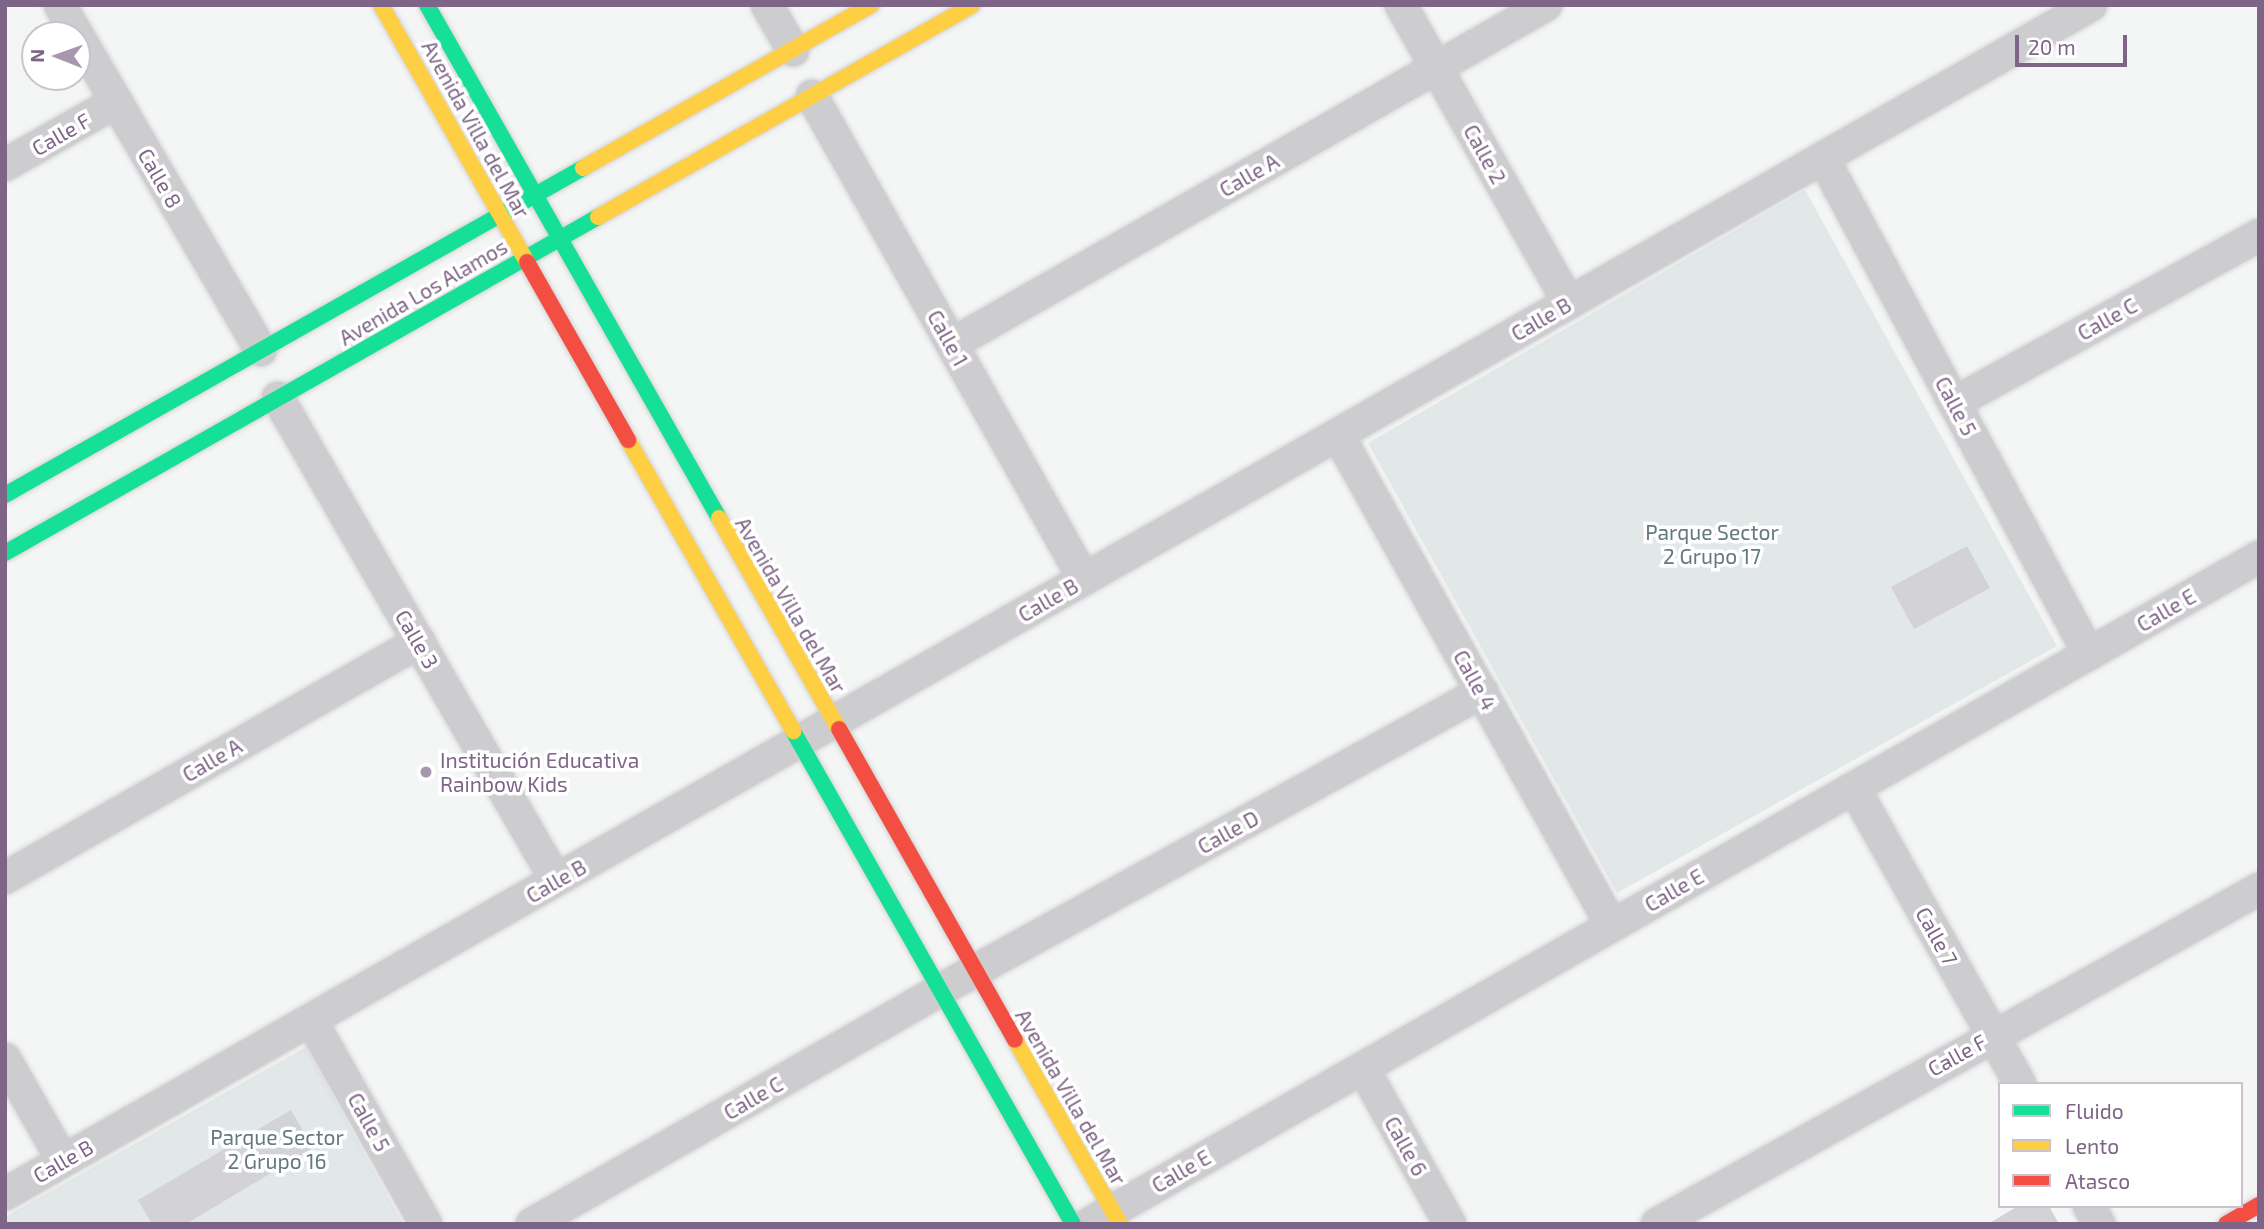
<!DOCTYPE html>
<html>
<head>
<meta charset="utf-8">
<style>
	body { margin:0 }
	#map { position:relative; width:2264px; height:1229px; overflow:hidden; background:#f4f6f5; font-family:"Exo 2",sans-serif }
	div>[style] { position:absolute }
	.green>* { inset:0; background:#e1e8e7 }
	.building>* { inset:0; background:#d3d2d5 }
	.roads { filter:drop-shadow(0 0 2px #d2d1d4) drop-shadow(0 0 2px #d2d1d4) }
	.street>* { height:32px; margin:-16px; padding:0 16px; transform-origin:16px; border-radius:16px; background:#cdccce }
	.fast>* { height:16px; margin:-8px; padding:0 8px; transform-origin:8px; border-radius:8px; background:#16e098 }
	.slow>* { height:16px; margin:-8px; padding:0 8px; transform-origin:8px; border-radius:8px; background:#ffcf43 }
	.jam>* { height:16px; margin:-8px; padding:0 8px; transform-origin:8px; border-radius:8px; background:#f24e42 }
	.dots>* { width:19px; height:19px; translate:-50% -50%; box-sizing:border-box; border:4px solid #fff; border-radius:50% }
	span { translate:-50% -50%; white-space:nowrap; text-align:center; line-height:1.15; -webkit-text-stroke:7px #fff; paint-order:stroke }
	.street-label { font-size:21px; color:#7e6486 }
	.park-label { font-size:21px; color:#63797d }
	.poi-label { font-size:21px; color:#7e6486 }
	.left { translate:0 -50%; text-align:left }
	.frame { position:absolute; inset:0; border:7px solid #7e6486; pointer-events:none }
	.legend { position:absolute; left:1998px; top:1082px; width:245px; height:126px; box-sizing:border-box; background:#fff; border:2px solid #cbc1cf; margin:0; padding:9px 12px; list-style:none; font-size:21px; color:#7e6486 }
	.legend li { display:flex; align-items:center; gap:14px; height:35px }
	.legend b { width:35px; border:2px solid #cbc1cf }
	.north { position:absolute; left:21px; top:21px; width:70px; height:70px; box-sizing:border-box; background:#fff; border:2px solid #cbc1cf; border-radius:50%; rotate:271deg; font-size:19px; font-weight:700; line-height:28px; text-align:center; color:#7e6486 }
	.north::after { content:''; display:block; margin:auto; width:24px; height:32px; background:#a797ad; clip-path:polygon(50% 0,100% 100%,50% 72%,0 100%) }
	.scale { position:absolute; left:2015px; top:35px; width:112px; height:32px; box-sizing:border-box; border:4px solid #7e6486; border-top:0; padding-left:9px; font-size:21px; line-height:24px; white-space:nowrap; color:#7e6486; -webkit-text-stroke:5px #fff; paint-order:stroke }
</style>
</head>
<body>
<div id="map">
	<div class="green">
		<div style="clip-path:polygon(1805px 190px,2057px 646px,1617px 893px,1368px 443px)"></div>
		<div style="clip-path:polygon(306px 1047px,403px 1224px,5px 1224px,5px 1217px)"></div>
	</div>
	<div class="building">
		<div style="clip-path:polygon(1967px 546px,1990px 588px,1914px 629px,1891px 587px)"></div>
		<div style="clip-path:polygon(291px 1110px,313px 1148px,186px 1224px,152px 1224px,138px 1200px)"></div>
		<div style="clip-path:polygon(2018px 1206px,2049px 1206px,2059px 1224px,1988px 1224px)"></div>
	</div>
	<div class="roads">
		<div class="street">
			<div style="left:60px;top:5px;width:399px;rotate:59.8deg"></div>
			<div style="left:767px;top:5px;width:52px;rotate:60deg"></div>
			<div style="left:1401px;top:5px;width:342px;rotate:60.6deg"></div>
			<div style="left:812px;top:96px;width:554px;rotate:60.61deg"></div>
			<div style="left:1823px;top:158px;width:563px;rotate:61.8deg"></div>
			<div style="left:5px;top:165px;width:128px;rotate:-29.6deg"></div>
			<div style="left:952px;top:344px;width:684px;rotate:-29.71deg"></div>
			<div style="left:278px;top:398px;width:556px;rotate:60.03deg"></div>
			<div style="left:1954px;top:403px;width:348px;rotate:-28.8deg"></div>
			<div style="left:1338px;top:435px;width:562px;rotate:60.84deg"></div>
			<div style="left:1854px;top:788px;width:339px;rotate:60.7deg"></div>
			<div style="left:5px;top:878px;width:477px;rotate:-29.7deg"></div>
			<div style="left:311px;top:1020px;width:234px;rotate:60.6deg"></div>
			<div style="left:5px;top:1059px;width:117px;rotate:60.4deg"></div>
			<div style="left:1363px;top:1068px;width:179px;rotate:60.9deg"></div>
			<div style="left:5px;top:1194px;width:2401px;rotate:-29.68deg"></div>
			<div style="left:2089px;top:1206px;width:21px;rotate:61deg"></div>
			<div style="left:532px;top:1224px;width:470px;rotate:-29.8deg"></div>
			<div style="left:940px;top:990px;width:619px;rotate:-28.8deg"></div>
			<div style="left:1089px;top:1224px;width:1347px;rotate:-29.69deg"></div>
			<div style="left:1657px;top:1224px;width:689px;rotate:-29.09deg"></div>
		</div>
		<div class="fast">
			<div style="left:427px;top:5px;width:590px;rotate:60.35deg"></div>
			<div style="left:5px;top:495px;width:664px;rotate:-29.5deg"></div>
			<div style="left:5px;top:553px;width:682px;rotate:-29.54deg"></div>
			<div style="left:793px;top:731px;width:567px;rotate:60.41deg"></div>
		</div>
		<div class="slow">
			<div style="left:381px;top:5px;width:296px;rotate:60.4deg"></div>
			<div style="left:583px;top:168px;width:331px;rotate:-29.5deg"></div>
			<div style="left:598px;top:217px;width:430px;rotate:-29.5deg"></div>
			<div style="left:628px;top:440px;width:335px;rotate:60.4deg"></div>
			<div style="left:719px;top:518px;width:243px;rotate:60.4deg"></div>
			<div style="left:1015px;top:1040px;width:212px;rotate:60.3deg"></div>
		</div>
		<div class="jam">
			<div style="left:527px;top:262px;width:205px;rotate:60.4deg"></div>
			<div style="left:839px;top:729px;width:357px;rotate:60.5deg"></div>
			<div style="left:2226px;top:1224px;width:38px;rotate:-30deg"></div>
		</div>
	</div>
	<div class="dots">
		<div style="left:426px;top:772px;background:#a797ad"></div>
	</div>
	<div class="street-label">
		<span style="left:476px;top:129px;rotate:61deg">Avenida Villa del Mar</span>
		<span style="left:61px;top:134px;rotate:-30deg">Calle F</span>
		<span style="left:1485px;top:154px;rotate:61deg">Calle 2</span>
		<span style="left:1249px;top:175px;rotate:-30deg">Calle A</span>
		<span style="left:160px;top:178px;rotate:60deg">Calle 8</span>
		<span style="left:423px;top:292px;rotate:-30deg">Avenida Los Alamos</span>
		<span style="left:1541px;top:319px;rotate:-30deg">Calle B</span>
		<span style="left:2107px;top:319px;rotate:-29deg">Calle C</span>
		<span style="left:948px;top:338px;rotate:61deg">Calle 1</span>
		<span style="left:1956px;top:406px;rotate:62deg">Calle 5</span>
		<span style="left:1048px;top:600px;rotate:-30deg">Calle B</span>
		<span style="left:791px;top:605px;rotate:60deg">Avenida Villa del Mar</span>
		<span style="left:2166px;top:610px;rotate:-30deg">Calle E</span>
		<span style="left:417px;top:639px;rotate:60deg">Calle 3</span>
		<span style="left:1475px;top:680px;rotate:61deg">Calle 4</span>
		<span style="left:212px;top:760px;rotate:-30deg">Calle A</span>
		<span style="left:1228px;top:832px;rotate:-29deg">Calle D</span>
		<span style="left:556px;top:881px;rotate:-30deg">Calle B</span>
		<span style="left:1674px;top:890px;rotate:-30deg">Calle E</span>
		<span style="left:1937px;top:936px;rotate:61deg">Calle 7</span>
		<span style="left:1957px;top:1055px;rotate:-29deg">Calle F</span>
		<span style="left:1071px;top:1097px;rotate:60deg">Avenida Villa del Mar</span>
		<span style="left:753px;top:1098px;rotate:-30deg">Calle C</span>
		<span style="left:369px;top:1122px;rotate:61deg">Calle 5</span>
		<span style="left:1406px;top:1146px;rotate:61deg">Calle 6</span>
		<span style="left:63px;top:1161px;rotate:-30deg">Calle B</span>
		<span style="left:1181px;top:1171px;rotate:-30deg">Calle E</span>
	</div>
	<div class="park-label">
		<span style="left:1712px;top:544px">Parque Sector<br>2 Grupo 17</span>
		<span style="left:277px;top:1149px">Parque Sector<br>2 Grupo 16</span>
	</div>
	<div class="poi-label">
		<span class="left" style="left:440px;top:772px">Institución Educativa<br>Rainbow Kids</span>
	</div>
	<div class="frame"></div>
	<ul class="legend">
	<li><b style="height:9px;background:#16e098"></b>Fluido</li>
	<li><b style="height:9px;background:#ffcf43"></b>Lento</li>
	<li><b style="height:9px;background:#f24e42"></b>Atasco</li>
	</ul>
	<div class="north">N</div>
	<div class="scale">20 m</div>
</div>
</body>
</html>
